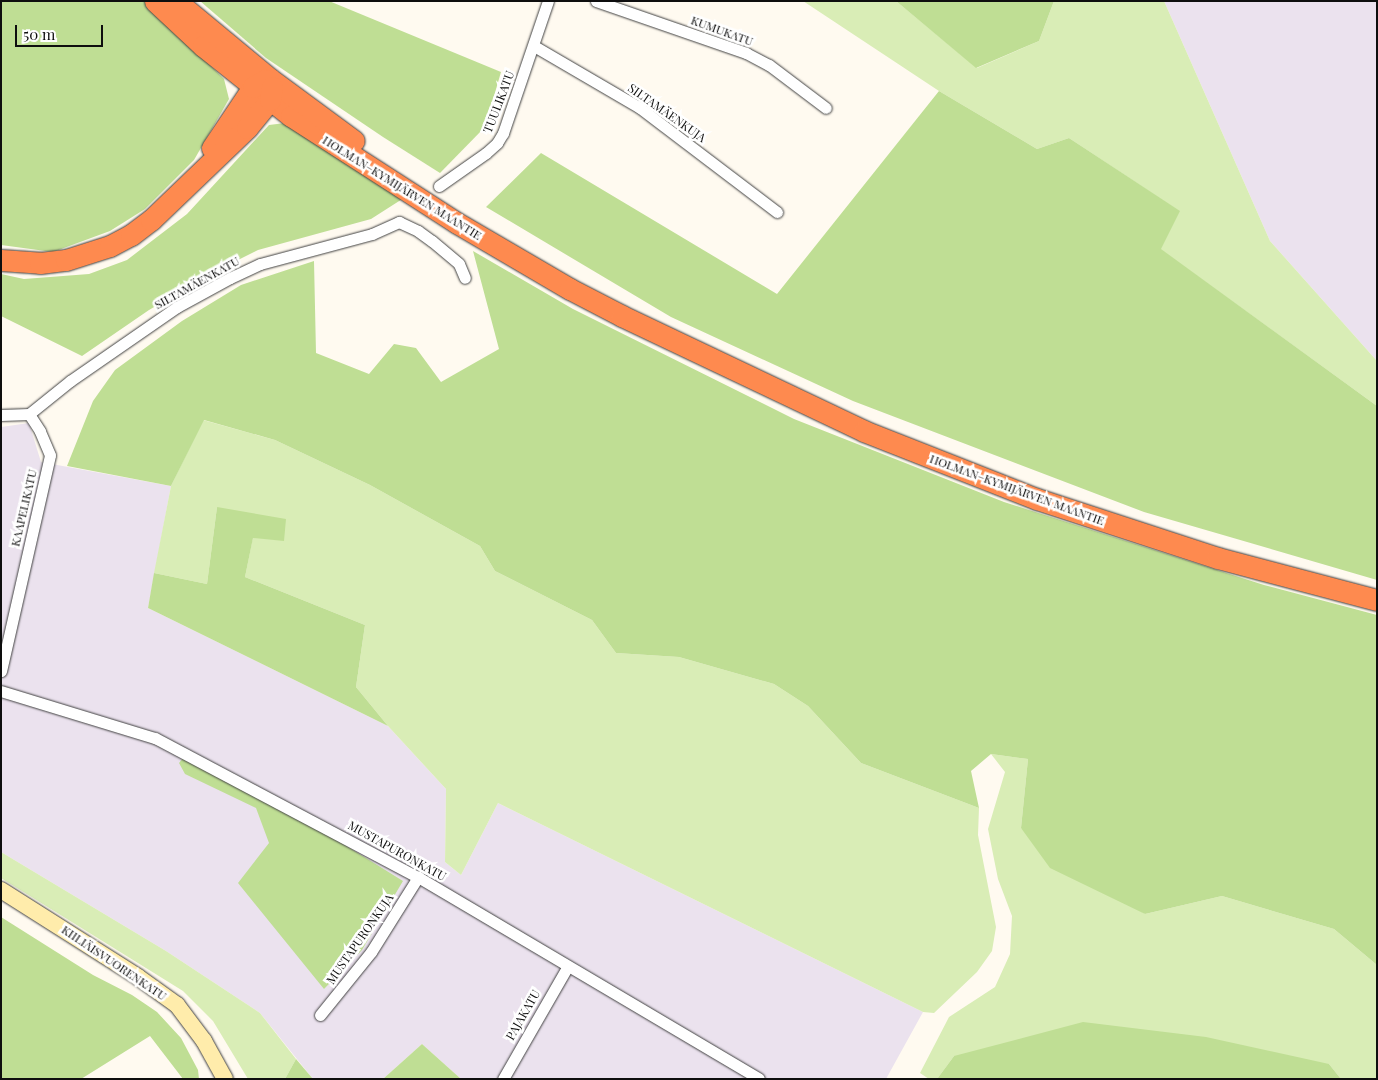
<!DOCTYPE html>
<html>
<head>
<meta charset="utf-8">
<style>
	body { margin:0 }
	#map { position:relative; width:1378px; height:1080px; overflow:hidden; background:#fffaf0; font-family:"Playfair Display",serif }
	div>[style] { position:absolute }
	.industrial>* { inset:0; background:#ebe2ee }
	.green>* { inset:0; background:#d9edb6 }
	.forest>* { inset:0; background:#bfde94 }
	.roads { filter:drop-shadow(0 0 1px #414141) drop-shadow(0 0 1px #414141) }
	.street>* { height:11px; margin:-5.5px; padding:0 5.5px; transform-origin:5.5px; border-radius:5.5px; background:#fff }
	.secondary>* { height:16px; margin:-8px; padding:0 8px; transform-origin:8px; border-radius:8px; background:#ffecab }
	.highway>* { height:21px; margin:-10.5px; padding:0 10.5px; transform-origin:10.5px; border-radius:10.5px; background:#fe8a4f }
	span { translate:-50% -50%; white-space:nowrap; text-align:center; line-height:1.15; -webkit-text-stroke:5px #fff; paint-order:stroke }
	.street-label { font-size:12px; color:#0e0e0e }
	.frame { position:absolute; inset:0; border:2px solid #0e0e0e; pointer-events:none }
	.scale { position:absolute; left:15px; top:25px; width:88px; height:22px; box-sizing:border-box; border:2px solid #0e0e0e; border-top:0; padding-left:6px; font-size:15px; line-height:18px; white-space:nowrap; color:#0e0e0e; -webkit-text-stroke:4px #fff; paint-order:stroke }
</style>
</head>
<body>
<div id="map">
	<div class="industrial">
		<div style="clip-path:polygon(1164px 1px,1377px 1px,1377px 361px,1270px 241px)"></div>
		<div style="clip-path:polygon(29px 423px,41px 462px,171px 486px,148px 608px,388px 726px,446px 789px,445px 862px,461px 875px,498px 803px,923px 1012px,886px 1079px,461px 1079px,422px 1044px,383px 1079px,313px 1079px,260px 1013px,166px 951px,1px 852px,1px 427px)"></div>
	</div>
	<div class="green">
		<div style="clip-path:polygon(803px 1px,896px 1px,977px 68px,1039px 41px,1054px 1px,1164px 1px,1270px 241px,1377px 361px,1377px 406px,1160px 249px,1179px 211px,1069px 138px,1037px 149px,939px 91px)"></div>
		<div style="clip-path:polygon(203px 420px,275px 440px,370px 485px,480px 546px,495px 571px,592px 620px,616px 653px,679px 657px,774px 684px,808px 706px,861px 763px,979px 808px,978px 835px,996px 927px,992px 951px,977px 972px,934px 1013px,923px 1012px,498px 803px,461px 875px,445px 862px,446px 789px,388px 726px,356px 687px,365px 625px,245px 577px,253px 537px,217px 507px,207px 584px,154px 573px,171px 486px)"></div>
		<div style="clip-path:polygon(991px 754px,1028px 759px,1021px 828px,1145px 914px,1222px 896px,1334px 929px,1377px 965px,1377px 1079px,1341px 1079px,1329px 1064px,954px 1056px,937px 1079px,929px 1079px,920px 1073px,949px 1017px,995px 987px,1010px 954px,1012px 916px,998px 879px,988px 829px,1005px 772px)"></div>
		<div style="clip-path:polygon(1px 852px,166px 951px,260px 1013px,296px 1059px,285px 1079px,248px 1079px,213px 1021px,183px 991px,1px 878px)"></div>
	</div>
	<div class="forest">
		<div style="clip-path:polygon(1px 1px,145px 1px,224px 79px,229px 99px,194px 160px,145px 209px,110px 231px,53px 252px,1px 245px)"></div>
		<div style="clip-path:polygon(200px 1px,329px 1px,501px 72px,485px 127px,440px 173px,383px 137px,266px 58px)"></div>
		<div style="clip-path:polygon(896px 1px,1054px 1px,1039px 41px,976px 68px)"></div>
		<div style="clip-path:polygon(939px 91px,1037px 149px,1069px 138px,1180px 211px,1161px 249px,1377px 406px,1377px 580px,1144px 512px,853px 401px,671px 317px,486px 207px,541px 153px,777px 294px)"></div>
		<div style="clip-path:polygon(285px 123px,407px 196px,371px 219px,258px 250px,214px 272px,149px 310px,82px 356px,1px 316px,1px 274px,24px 279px,89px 274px,127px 260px,187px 214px,269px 125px)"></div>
		<div style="clip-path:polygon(473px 251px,573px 309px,794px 419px,1004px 502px,1264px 585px,1377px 615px,1377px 965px,1334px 929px,1222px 896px,1145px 914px,1050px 868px,1021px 828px,1028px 759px,991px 754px,971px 771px,979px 808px,861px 763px,808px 706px,774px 684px,679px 657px,616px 653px,592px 620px,495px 571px,480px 546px,370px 485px,275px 440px,204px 420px,171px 486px,67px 466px,93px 401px,115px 370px,182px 321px,241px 285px,314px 261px,316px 353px,369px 374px,394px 344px,416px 348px,441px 382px,499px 349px)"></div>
		<div style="clip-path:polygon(217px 507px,286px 519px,284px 541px,253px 538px,245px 577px,365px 625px,356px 687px,388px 726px,148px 608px,154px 573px,207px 584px)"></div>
		<div style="clip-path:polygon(183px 758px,319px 829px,403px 881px,362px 950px,324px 989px,238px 883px,269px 843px,256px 808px,185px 774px,179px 763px)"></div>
		<div style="clip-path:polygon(1px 917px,93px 975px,132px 995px,157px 1012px,181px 1038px,198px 1070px,199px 1079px,183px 1079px,150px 1036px,81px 1079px,1px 1079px)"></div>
		<div style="clip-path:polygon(1083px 1022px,1206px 1037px,1329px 1064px,1341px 1079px,937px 1079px,954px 1056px)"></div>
		<div style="clip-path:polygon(422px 1044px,461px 1079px,383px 1079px)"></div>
		<div style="clip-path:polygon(296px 1059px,313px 1079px,285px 1079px)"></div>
	</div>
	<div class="roads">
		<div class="street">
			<div style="left:596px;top:1px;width:159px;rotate:19.1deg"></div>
			<div style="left:746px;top:53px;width:26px;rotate:28deg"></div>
			<div style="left:769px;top:65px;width:71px;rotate:37deg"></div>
			<div style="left:534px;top:46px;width:123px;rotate:30.3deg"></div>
			<div style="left:640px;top:108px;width:172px;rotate:37.2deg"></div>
			<div style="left:439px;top:186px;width:57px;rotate:-35.1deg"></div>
			<div style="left:486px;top:153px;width:15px;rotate:-42deg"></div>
			<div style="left:497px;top:143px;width:12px;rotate:-59deg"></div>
			<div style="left:503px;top:133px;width:139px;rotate:-71.2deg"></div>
			<div style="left:1px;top:415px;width:28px;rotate:-2deg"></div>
			<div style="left:29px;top:414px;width:53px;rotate:-38.8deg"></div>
			<div style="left:70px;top:381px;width:130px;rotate:-34.7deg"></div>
			<div style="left:177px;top:307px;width:60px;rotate:-28.7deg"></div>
			<div style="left:230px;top:278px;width:33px;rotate:-25deg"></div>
			<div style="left:260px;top:264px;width:116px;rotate:-15deg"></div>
			<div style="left:372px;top:234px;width:30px;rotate:-24deg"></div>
			<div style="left:399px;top:222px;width:21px;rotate:25deg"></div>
			<div style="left:418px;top:231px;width:17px;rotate:36deg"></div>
			<div style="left:432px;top:241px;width:35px;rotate:40deg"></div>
			<div style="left:459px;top:264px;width:15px;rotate:67deg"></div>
			<div style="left:1px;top:671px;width:221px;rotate:-77.2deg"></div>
			<div style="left:50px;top:455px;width:26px;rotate:-113deg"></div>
			<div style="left:40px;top:431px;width:20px;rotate:-123deg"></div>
			<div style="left:1px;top:691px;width:161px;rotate:17deg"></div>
			<div style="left:155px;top:738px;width:297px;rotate:27.9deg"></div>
			<div style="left:418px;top:877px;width:396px;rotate:30.6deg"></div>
			<div style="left:320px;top:1015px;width:81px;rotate:-51deg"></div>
			<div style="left:371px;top:952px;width:89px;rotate:-57.9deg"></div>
			<div style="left:503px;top:1079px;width:130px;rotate:-60.1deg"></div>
		</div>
		<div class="secondary">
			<div style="left:1px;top:890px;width:162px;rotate:32.4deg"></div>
			<div style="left:138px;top:977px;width:48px;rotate:35.7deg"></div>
			<div style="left:177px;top:1005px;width:45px;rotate:53.1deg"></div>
			<div style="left:204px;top:1041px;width:43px;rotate:61.1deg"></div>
		</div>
		<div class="highway">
			<div style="left:155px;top:1px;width:66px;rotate:43.2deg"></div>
			<div style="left:203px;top:46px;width:112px;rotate:38.5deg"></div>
			<div style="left:291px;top:116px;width:197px;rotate:32.8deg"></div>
			<div style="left:457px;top:223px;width:131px;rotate:30.3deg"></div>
			<div style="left:570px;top:289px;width:59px;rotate:27.4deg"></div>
			<div style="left:622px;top:316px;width:268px;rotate:25.4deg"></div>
			<div style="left:864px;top:431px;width:186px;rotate:21.5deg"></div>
			<div style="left:1037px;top:499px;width:190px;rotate:18.1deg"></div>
			<div style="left:1218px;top:558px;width:164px;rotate:14.8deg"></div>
			<div style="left:176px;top:1px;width:122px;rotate:39.7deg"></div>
			<div style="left:270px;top:79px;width:104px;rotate:36.4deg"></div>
			<div style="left:212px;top:148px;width:73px;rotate:-56.1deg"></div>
			<div style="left:253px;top:87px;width:14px;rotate:-30deg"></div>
			<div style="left:1px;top:260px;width:39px;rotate:4deg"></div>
			<div style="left:40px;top:263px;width:26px;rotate:-7deg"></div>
			<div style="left:66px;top:260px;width:46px;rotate:-17.7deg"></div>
			<div style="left:110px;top:246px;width:24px;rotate:-28deg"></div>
			<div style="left:131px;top:235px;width:25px;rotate:-37deg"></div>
			<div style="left:151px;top:220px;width:133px;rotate:-43.8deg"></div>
			<div style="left:247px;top:128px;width:36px;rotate:-51deg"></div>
			<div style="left:270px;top:100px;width:13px;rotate:-81deg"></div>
		</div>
	</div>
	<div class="street-label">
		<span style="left:722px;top:31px;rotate:20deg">KUMUKATU</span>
		<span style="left:499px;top:102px;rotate:-69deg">TUULIKATU</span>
		<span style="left:667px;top:113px;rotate:35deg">SILTAMÄENKUJA</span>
		<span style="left:402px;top:188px;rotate:32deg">HOLMAN–KYMIJÄRVEN MAANTIE</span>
		<span style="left:197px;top:283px;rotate:-29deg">SILTAMÄENKATU</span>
		<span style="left:1017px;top:490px;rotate:20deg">HOLMAN–KYMIJÄRVEN MAANTIE</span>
		<span style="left:24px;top:508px;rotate:-77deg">KAAPELIKATU</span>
		<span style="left:397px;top:851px;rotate:29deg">MUSTAPURONKATU</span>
		<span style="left:360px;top:939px;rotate:-55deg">MUSTAPURONKUJA</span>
		<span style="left:114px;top:963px;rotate:34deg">KIILIÄISVUORENKATU</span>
		<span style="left:523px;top:1015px;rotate:-60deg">PAJAKATU</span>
	</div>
	<div class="frame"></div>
	<div class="scale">50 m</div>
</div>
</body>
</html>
